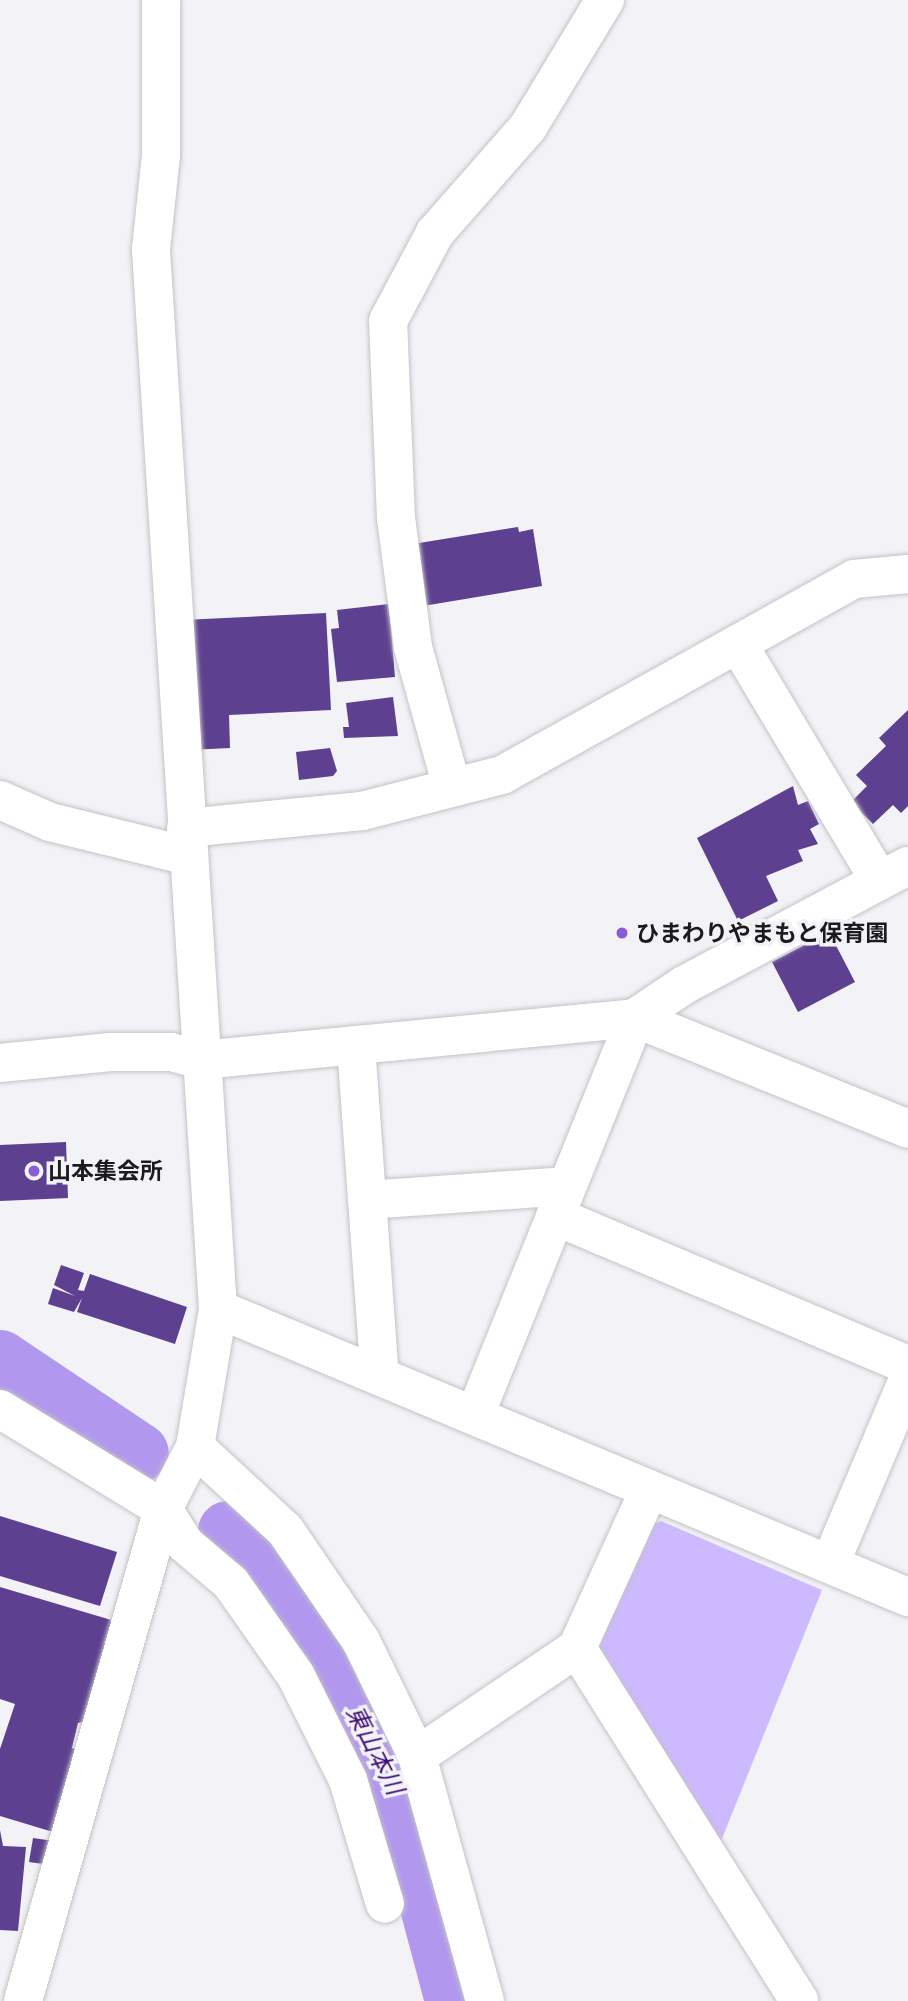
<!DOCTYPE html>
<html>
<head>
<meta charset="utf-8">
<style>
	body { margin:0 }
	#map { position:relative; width:908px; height:2001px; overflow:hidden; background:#f3f2f6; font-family:Raleway,"Noto Sans JP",sans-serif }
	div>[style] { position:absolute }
	.green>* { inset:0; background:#cdb9fe }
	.river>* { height:60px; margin:-30px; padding:0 30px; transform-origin:30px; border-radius:30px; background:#b297ee }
	.building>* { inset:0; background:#5d4190 }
	.roads { filter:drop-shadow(0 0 2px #c4c3c7) drop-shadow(0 0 2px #c4c3c7) }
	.minor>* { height:38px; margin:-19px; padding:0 19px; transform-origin:19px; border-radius:19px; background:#fff }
	.dots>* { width:19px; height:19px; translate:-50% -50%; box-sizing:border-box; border:4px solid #f3f2f6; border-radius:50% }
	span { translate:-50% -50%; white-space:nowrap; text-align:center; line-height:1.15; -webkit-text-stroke:7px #f3f2f6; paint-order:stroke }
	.poi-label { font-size:23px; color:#1b1a1c; font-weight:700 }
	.left { translate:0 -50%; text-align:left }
	.water-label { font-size:24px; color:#3f0e75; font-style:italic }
</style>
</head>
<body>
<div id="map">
	<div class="green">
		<div style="clip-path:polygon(661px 1521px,822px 1590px,719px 1846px,597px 1644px,649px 1526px)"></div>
	</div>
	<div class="river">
		<div style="left:0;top:1360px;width:167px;rotate:33.8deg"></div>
		<div style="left:228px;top:1531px;width:117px;rotate:48.8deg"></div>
		<div style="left:305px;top:1619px;width:199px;rotate:61.5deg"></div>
		<div style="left:400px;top:1794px;width:214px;rotate:75.1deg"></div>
	</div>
	<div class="building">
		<div style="clip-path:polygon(518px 527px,519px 532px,533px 529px,542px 586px,423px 606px,413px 544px)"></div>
		<div style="clip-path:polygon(389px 604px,395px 677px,337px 682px,331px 629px,339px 628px,337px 610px)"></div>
		<div style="clip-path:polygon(326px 613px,331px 710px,229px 715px,230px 748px,189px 750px,183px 620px)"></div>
		<div style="clip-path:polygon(393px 697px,398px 736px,344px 738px,343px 727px,349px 727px,346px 703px)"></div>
		<div style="clip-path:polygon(908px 710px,908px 806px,901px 813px,893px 805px,873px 824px,851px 802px,867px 786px,856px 775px,886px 746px,879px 738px)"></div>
		<div style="clip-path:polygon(330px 748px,337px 771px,333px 776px,299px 780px,296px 752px)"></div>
		<div style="clip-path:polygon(793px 786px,798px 805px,808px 801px,819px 824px,810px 829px,818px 844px,798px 850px,803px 861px,766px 876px,778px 901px,738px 921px,697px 838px)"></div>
		<div style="clip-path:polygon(829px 932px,855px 982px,798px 1012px,772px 962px)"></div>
		<div style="clip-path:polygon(66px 1142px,68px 1198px,0 1201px,0 1145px)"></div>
		<div style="clip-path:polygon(61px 1265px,84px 1273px,78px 1290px,84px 1291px,90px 1274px,187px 1307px,175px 1344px,77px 1312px,82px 1298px,74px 1312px,48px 1304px,53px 1288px,75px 1296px,54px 1285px)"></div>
		<div style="clip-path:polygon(0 1516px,117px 1552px,100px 1606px,0 1576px)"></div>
		<div style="clip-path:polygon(0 1587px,118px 1622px,88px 1721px,78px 1723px,72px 1748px,81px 1751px,53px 1832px,0 1816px,0 1749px,15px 1704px,0 1699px)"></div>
		<div style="clip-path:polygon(0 1830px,3px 1846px,26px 1847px,18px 1931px,0 1930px)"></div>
		<div style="clip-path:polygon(33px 1838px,54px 1841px,50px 1865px,29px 1862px)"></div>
	</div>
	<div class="roads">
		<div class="minor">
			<div style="left:738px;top:644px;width:276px;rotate:59.1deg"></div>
			<div style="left:452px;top:787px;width:145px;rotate:-105.6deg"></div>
			<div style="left:413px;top:647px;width:130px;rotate:-97.5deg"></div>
			<div style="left:396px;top:518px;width:197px;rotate:-92.3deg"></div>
			<div style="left:388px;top:321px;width:100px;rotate:-61.9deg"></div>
			<div style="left:435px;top:233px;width:141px;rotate:-48.7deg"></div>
			<div style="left:528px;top:127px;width:149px;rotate:-58.8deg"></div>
			<div style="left:0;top:800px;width:55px;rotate:23.7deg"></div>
			<div style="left:50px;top:822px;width:142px;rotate:13.8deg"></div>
			<div style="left:186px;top:828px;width:177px;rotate:-5.5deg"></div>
			<div style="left:362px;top:811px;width:145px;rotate:-14.4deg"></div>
			<div style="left:502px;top:775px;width:403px;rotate:-29.1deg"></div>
			<div style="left:854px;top:579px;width:54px;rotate:-5.3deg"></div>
			<div style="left:356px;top:1045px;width:332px;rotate:85.9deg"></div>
			<div style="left:0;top:1063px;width:111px;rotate:-5.7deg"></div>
			<div style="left:110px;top:1052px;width:61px"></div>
			<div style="left:171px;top:1052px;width:31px;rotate:15deg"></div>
			<div style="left:201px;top:1060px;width:436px;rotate:-5.5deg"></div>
			<div style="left:635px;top:1018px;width:295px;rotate:22.1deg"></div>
			<div style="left:367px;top:1200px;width:200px;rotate:-4deg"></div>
			<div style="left:555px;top:1216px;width:383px;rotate:22.9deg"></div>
			<div style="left:218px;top:1309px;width:748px;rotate:22.66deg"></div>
			<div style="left:0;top:1409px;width:191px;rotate:31.5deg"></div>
			<div style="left:163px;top:1509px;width:41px;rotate:57.8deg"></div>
			<div style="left:185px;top:1544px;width:60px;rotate:40.3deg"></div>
			<div style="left:231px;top:1583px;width:113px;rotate:55deg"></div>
			<div style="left:296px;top:1676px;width:116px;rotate:63.4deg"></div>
			<div style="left:348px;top:1780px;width:129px;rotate:73.4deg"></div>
			<div style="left:475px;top:1415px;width:428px;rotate:-68deg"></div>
			<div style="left:635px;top:1018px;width:59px;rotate:-34deg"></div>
			<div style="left:684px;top:985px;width:254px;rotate:-28deg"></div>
			<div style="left:195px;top:1447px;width:122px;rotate:42.7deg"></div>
			<div style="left:285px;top:1530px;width:135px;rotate:55.6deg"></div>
			<div style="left:361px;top:1641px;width:128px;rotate:64deg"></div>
			<div style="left:417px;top:1756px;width:254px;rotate:74.5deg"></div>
			<div style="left:830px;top:1564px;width:201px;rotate:-67.1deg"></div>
			<div style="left:577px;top:1648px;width:417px;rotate:57.8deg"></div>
			<div style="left:417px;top:1756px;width:193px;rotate:-34deg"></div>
			<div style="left:577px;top:1648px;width:174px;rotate:-65.5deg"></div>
			<div style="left:23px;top:2001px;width:512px;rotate:-74.12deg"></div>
			<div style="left:163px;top:1509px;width:70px;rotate:-62.7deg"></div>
			<div style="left:195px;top:1447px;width:140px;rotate:-80.5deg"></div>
			<div style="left:218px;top:1309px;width:1062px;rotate:-93.62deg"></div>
			<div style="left:151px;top:249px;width:94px;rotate:-83.9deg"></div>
			<div style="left:161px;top:156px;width:156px;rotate:-90deg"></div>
		</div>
	</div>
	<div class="dots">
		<div style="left:622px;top:933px;background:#8a5dd7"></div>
		<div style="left:34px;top:1171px;background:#8a5dd7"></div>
	</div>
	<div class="poi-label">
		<span class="left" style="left:636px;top:933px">ひまわりやまもと保育園</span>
		<span class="left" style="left:48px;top:1171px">山本集会所</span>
	</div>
	<div class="water-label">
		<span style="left:375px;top:1750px;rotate:63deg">東山本川</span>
	</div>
</div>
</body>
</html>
